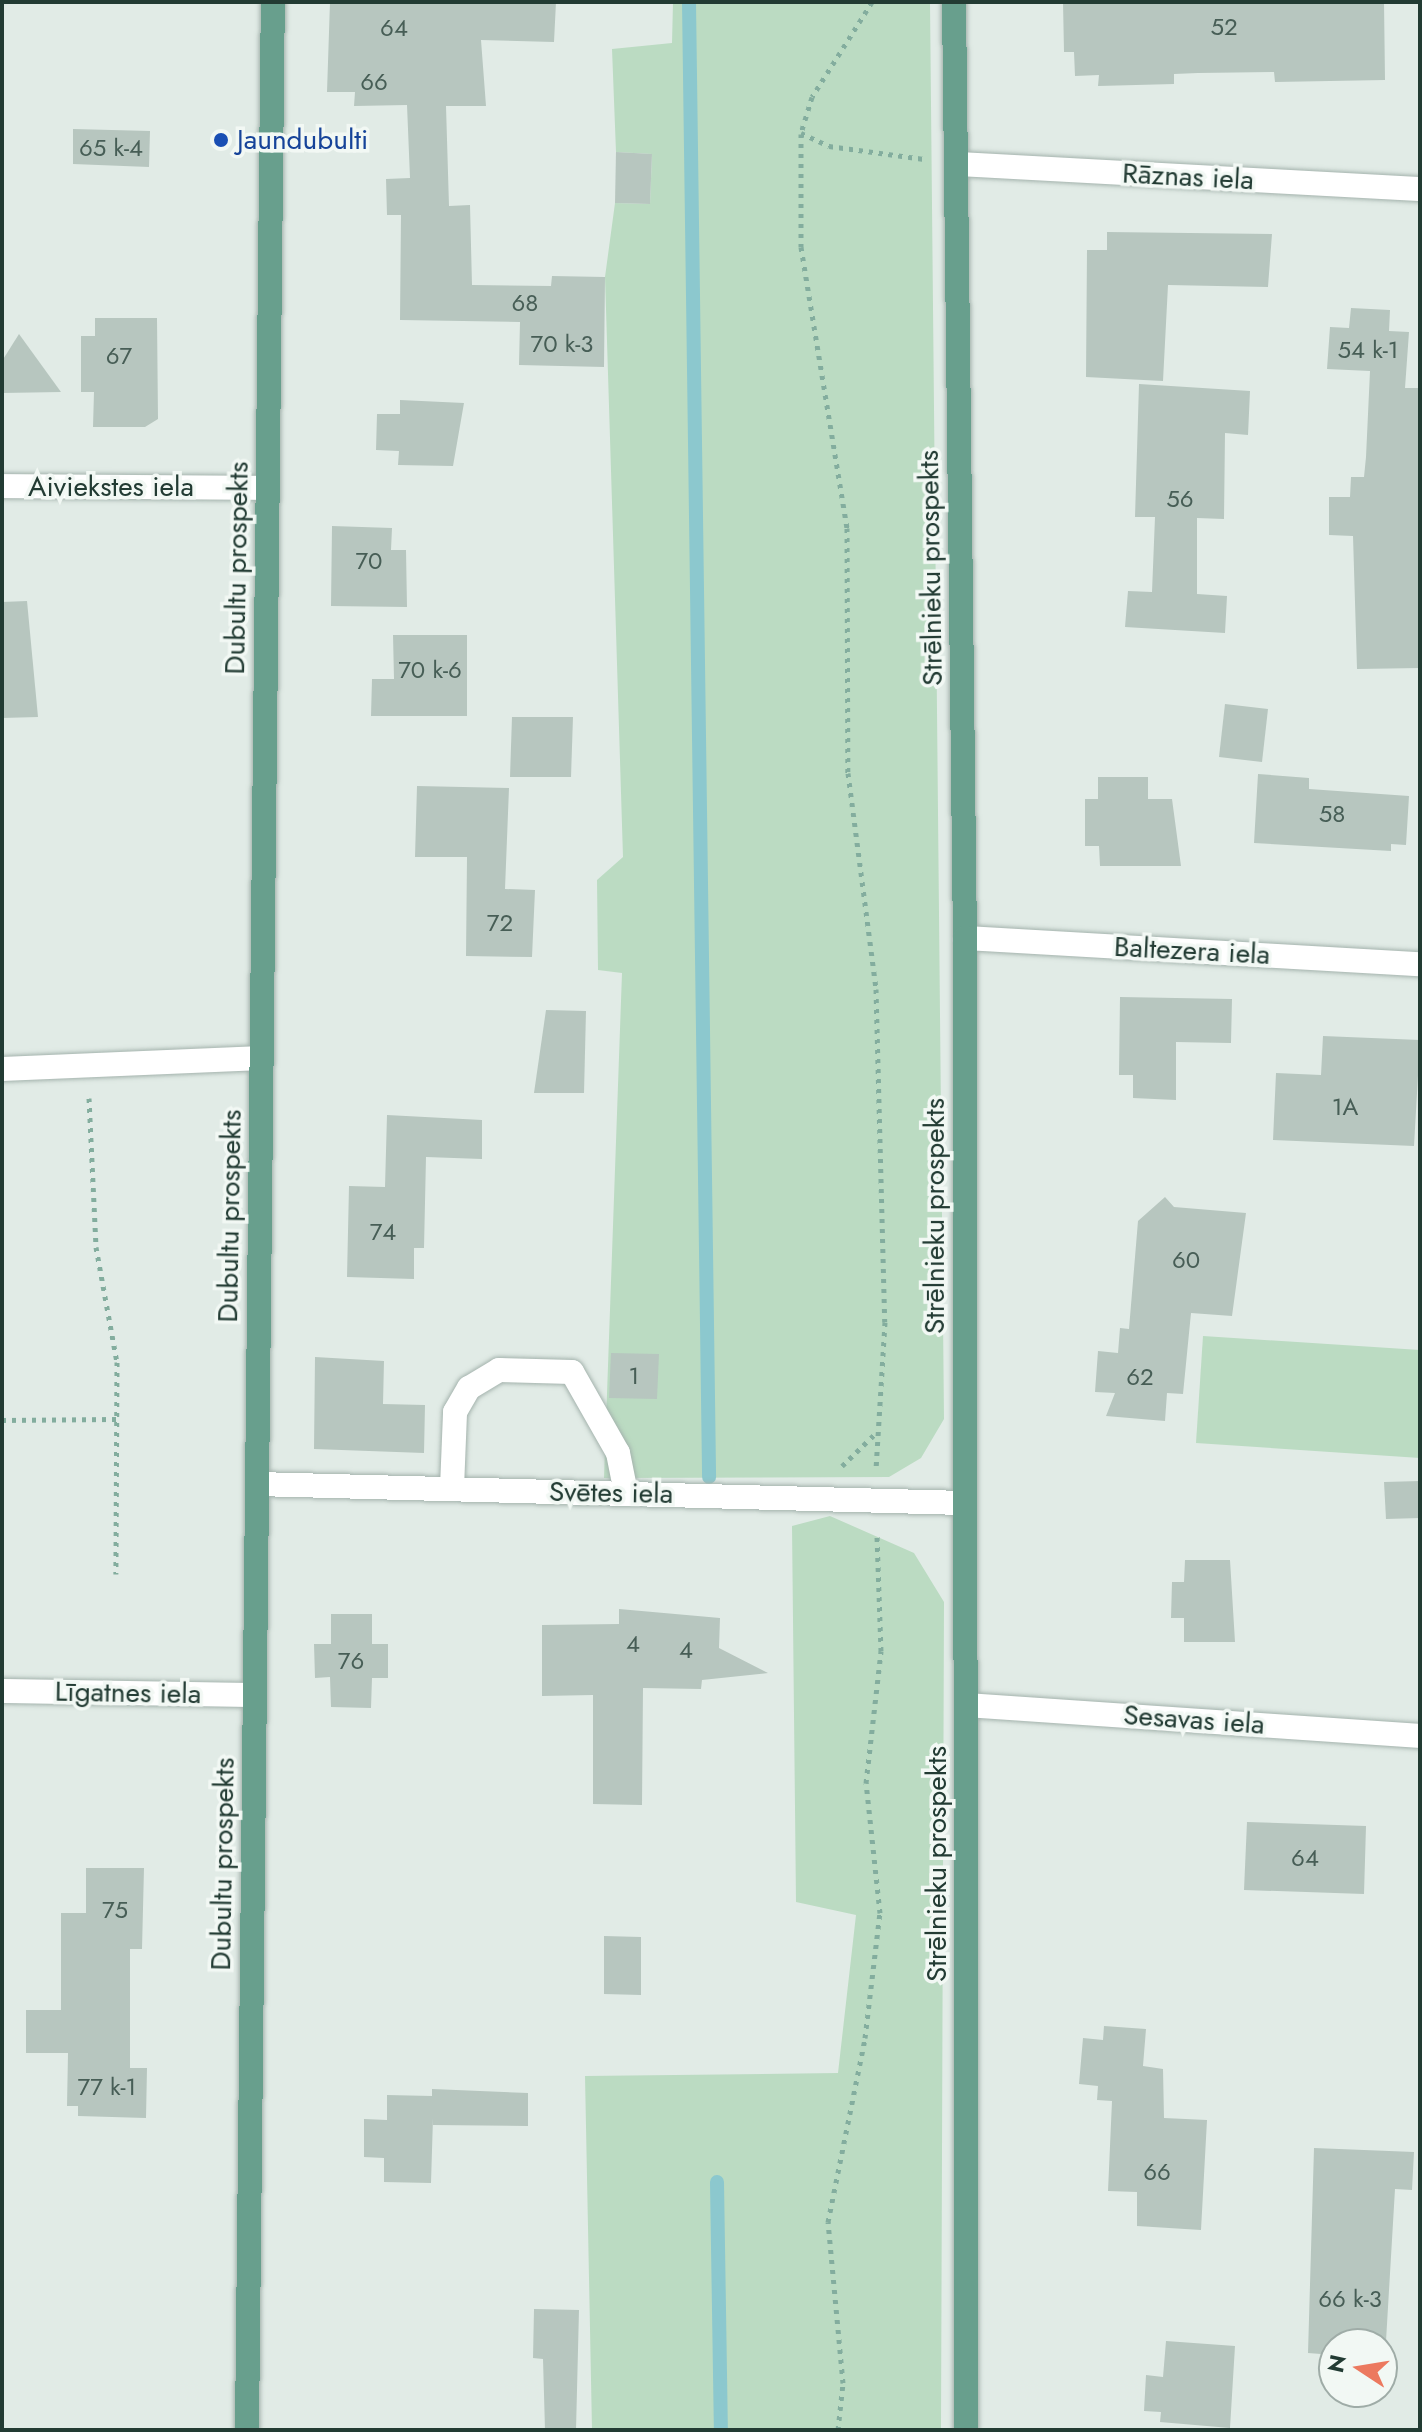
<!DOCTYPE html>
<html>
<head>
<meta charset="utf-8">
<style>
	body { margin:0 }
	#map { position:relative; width:1422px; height:2432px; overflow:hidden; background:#e1ebe6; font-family:Jost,sans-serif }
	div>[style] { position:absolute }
	.green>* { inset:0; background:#bbdbc2 }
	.stream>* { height:14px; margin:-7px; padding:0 7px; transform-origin:7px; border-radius:7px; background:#8cc8ce }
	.building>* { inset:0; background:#b7c6bf }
	.path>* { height:5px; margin-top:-2.5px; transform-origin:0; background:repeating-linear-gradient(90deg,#83ad9e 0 4px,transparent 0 10px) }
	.roads { filter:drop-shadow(0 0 2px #a4b3ad) drop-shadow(0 0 2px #a4b3ad) }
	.minor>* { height:24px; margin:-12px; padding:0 12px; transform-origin:12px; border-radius:12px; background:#fff }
	.major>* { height:24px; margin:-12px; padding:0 12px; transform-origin:12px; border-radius:12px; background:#689f8d }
	.dots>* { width:22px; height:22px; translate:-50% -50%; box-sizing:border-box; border:4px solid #f2f8f4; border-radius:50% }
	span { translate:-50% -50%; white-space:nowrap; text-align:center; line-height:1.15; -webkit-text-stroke:7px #f2f8f4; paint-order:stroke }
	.number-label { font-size:24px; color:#475e56 }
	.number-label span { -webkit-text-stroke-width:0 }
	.transit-label { font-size:28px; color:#164399 }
	.left { translate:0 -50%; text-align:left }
	.street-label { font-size:28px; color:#223b33 }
	.frame { position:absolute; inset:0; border:4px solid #223b33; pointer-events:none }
	.north { position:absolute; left:1318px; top:2328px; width:80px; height:80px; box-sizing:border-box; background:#f2f8f4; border:2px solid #9faca7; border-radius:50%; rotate:282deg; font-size:22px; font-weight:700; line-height:32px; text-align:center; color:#223b33 }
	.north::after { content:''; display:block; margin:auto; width:28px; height:36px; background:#ec795f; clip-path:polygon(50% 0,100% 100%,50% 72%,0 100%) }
</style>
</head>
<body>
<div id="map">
	<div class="green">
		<div style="clip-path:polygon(673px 2px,930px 2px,944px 1419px,921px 1458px,889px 1477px,604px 1478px,622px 973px,598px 970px,597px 880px,623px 857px,605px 277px,615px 203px,650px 204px,652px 154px,616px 152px,612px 49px,672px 43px)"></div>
		<div style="clip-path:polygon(1203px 1336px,1420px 1350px,1420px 1458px,1196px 1443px)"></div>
		<div style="clip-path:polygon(830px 1516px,914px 1553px,944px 1602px,941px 2430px,592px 2430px,585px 2076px,838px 2073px,856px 1915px,796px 1902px,792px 1526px)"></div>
	</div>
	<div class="stream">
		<div style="left:689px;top:2px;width:1475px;rotate:89.22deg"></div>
		<div style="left:717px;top:2182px;width:248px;rotate:89.1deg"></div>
	</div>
	<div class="building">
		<div style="clip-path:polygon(330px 2px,556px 2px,554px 42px,481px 40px,486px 106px,446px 106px,449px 206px,470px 205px,472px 285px,551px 286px,552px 276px,605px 277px,604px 367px,519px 365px,520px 322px,400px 320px,401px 215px,387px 215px,386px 179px,410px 178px,407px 105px,354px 106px,355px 92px,327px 92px)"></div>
		<div style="clip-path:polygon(1063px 2px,1384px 2px,1385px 80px,1275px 82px,1274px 72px,1198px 73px,1174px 74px,1174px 84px,1098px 86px,1099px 75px,1075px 76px,1074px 52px,1064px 52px)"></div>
		<div style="clip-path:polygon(73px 129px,150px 131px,149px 167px,73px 164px)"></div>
		<div style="clip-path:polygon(616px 152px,652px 154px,650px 204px,615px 203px)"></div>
		<div style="clip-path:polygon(1107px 232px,1272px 234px,1268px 287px,1168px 285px,1163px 381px,1086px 377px,1087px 250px,1107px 250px)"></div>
		<div style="clip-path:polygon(1351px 308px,1390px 310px,1389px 331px,1409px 332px,1405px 388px,1420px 388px,1420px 668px,1357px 669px,1353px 536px,1329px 535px,1329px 497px,1350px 497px,1351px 477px,1364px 477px,1366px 457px,1370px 371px,1327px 369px,1330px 327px,1349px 328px)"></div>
		<div style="clip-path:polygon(95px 318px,157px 318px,158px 419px,145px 427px,93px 427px,94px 392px,81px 392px,81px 336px,95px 336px)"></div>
		<div style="clip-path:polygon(19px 334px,61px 392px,2px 393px,2px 361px)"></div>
		<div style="clip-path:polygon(1139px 384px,1250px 391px,1248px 435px,1225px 433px,1224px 519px,1197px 518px,1197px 594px,1227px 596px,1225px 633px,1125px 627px,1128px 591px,1152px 592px,1155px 517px,1135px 517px)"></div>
		<div style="clip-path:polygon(400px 400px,464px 403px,453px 466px,398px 465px,399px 451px,376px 450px,377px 414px,400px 414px)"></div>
		<div style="clip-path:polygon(332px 526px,392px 528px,391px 550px,406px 550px,407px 607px,331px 606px)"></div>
		<div style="clip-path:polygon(27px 601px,38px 717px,2px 718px,2px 602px)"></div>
		<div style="clip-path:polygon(393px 635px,467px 635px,467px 716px,371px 716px,372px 679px,394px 679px)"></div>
		<div style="clip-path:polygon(1225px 704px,1268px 709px,1262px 762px,1219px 757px)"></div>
		<div style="clip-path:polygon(512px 717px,573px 717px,571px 777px,510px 777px)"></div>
		<div style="clip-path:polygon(1258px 774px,1309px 778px,1309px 789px,1409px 796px,1406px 845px,1391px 844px,1391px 851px,1254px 843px)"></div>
		<div style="clip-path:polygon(1098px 777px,1148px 777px,1148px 799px,1172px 799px,1181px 866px,1100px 866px,1099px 846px,1085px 846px,1085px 799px,1098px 799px)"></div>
		<div style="clip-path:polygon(417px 786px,509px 788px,505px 889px,535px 890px,532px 957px,466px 956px,467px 857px,415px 857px)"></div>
		<div style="clip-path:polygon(1120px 997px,1232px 999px,1231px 1043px,1176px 1042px,1176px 1100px,1133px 1098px,1133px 1075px,1119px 1075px)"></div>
		<div style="clip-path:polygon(546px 1010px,586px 1011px,584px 1093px,534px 1093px)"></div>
		<div style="clip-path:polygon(1323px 1036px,1420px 1040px,1414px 1146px,1273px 1140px,1276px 1073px,1321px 1075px)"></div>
		<div style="clip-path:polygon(387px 1115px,482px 1120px,482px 1159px,426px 1157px,424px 1248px,414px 1248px,414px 1279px,347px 1277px,349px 1186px,385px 1187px)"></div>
		<div style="clip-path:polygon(1165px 1197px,1174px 1207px,1246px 1213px,1232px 1316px,1191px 1313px,1183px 1394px,1167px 1393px,1165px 1421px,1106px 1416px,1115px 1393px,1095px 1392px,1098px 1351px,1118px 1353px,1120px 1328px,1129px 1329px,1138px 1221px)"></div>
		<div style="clip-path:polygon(611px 1353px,659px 1354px,657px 1399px,609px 1398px)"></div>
		<div style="clip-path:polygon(315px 1357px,384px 1361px,383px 1404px,425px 1405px,424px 1453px,314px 1449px)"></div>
		<div style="clip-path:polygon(1420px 1481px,1420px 1518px,1386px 1519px,1384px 1482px)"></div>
		<div style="clip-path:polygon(1185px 1560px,1230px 1560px,1235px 1642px,1184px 1642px,1184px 1618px,1171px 1618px,1172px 1582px,1184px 1582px)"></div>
		<div style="clip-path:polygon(619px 1609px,720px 1618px,719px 1648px,768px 1673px,702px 1680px,701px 1689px,643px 1688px,642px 1805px,593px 1804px,593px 1695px,542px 1696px,542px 1625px,619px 1624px)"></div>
		<div style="clip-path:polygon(331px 1614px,372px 1614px,372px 1644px,388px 1644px,388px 1678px,372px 1678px,371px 1708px,331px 1707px,330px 1677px,315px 1678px,314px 1644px,331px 1644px)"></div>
		<div style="clip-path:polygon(1247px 1822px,1366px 1826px,1364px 1894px,1244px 1890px)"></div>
		<div style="clip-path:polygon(86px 1868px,144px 1868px,142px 1949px,130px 1949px,130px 2068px,147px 2068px,146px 2118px,78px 2116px,78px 2106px,67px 2106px,68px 2053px,26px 2053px,26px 2010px,61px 2010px,61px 1913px,86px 1913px)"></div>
		<div style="clip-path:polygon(604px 1936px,641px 1937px,641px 1995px,604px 1994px)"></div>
		<div style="clip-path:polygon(1104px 2026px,1146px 2029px,1143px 2066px,1163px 2069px,1164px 2118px,1207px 2120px,1201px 2230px,1137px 2226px,1137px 2192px,1108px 2191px,1112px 2101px,1097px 2100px,1098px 2086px,1079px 2084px,1083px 2038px,1103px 2040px)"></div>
		<div style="clip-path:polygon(432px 2089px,528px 2093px,528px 2126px,433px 2125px,433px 2118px,431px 2183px,384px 2182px,384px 2158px,364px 2157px,364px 2119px,387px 2120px,387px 2095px,432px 2096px)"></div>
		<div style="clip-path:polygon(1314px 2148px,1414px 2152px,1412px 2190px,1395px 2189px,1385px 2358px,1382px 2344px,1334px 2344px,1334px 2355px,1308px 2353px)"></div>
		<div style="clip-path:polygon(534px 2309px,579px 2310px,576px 2430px,545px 2430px,543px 2359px,533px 2358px)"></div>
		<div style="clip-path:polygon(1166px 2341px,1235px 2346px,1230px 2428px,1160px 2422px,1161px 2412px,1144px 2411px,1146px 2375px,1163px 2377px)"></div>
	</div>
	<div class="path">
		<div style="left:872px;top:2px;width:112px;rotate:122.3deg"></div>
		<div style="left:812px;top:97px;width:39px;rotate:107deg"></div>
		<div style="left:801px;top:134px;width:113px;rotate:90deg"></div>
		<div style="left:801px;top:247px;width:285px;rotate:80.7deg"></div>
		<div style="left:847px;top:528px;width:245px;rotate:89.8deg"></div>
		<div style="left:848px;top:773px;width:218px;rotate:82.6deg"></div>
		<div style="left:876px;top:989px;width:333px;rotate:88.5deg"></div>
		<div style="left:885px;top:1322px;width:146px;rotate:93.5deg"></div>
		<div style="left:801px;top:133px;width:31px;rotate:25deg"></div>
		<div style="left:829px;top:146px;width:96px;rotate:7.8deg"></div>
		<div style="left:89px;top:1098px;width:149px;rotate:87.3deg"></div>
		<div style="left:96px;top:1247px;width:117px;rotate:79.7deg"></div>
		<div style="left:117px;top:1362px;width:212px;rotate:90.3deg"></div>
		<div style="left:2px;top:1420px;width:114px;rotate:-0.5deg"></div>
		<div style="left:842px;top:1466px;width:50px;rotate:-44.2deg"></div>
		<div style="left:838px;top:2430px;width:47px;rotate:-83.9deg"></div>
		<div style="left:843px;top:2383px;width:162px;rotate:-95.3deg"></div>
		<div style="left:828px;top:2222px;width:188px;rotate:-78.6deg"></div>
		<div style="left:865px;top:2038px;width:126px;rotate:-83.2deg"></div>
		<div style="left:880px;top:1913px;width:131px;rotate:-96.1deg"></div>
		<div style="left:866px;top:1783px;width:133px;rotate:-83.5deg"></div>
		<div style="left:881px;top:1651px;width:117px;rotate:-92deg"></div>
	</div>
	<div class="roads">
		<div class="minor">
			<div style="left:957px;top:164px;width:464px;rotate:3.1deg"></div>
			<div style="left:2px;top:486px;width:266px;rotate:0.4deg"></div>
			<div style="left:965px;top:938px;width:456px;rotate:3.3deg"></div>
			<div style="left:2px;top:1069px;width:260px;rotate:-2.4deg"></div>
			<div style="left:257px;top:1484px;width:708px;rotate:1.54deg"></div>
			<div style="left:452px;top:1488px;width:76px;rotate:-87.7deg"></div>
			<div style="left:455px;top:1412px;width:28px;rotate:-60deg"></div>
			<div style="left:469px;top:1388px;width:35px;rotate:-31deg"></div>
			<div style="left:499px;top:1370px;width:73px;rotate:1.6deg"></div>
			<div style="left:572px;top:1372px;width:93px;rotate:60.4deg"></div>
			<div style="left:618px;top:1453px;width:41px;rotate:78.7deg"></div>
			<div style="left:2px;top:1691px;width:252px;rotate:0.9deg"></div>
			<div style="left:967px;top:1705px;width:454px;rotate:3.9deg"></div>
		</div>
		<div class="major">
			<div style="left:954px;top:2px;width:936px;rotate:89.33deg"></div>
			<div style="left:965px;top:938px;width:1492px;rotate:89.96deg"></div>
			<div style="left:247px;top:2430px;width:2428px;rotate:-89.39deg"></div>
		</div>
	</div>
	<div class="dots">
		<div style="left:221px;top:140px;background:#1a4fb4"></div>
	</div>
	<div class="number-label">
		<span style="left:1224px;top:27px">52</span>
		<span style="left:394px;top:28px">64</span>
		<span style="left:374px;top:82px">66</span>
		<span style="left:111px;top:148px">65 k-4</span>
		<span style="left:525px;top:303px">68</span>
		<span style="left:562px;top:344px">70 k-3</span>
		<span style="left:1368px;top:350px">54 k-1</span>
		<span style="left:119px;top:356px">67</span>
		<span style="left:1180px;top:499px">56</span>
		<span style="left:369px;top:561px">70</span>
		<span style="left:430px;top:670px">70 k-6</span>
		<span style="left:1332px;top:814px">58</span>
		<span style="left:500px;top:923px">72</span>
		<span style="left:1345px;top:1107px">1A</span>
		<span style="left:383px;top:1232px">74</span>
		<span style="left:1186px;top:1260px">60</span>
		<span style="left:634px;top:1376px">1</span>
		<span style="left:1140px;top:1377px">62</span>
		<span style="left:633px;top:1644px">4</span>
		<span style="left:686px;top:1650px">4</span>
		<span style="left:351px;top:1661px">76</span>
		<span style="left:1305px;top:1858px">64</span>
		<span style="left:115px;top:1910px">75</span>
		<span style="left:107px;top:2087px">77 k-1</span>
		<span style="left:1157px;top:2172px">66</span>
		<span style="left:1350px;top:2299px">66 k-3</span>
	</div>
	<div class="transit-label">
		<span class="left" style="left:237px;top:140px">Jaundubulti</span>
	</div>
	<div class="street-label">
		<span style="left:1188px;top:177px;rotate:3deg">Rāznas iela</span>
		<span style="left:111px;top:487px">Aiviekstes iela</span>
		<span style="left:237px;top:568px;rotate:-89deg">Dubultu prospekts</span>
		<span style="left:931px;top:568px;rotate:-91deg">Strēlnieku prospekts</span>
		<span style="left:1192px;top:951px;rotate:3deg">Baltezera iela</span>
		<span style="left:230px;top:1216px;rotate:-89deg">Dubultu prospekts</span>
		<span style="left:935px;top:1216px;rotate:-90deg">Strēlnieku prospekts</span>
		<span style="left:611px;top:1493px;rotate:1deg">Svētes iela</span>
		<span style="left:128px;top:1693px;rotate:1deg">Līgatnes iela</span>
		<span style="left:1194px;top:1720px;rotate:4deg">Sesavas iela</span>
		<span style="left:223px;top:1864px;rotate:-89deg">Dubultu prospekts</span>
		<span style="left:937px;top:1864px;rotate:-90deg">Strēlnieku prospekts</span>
	</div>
	<div class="frame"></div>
	<div class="north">N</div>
</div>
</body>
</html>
